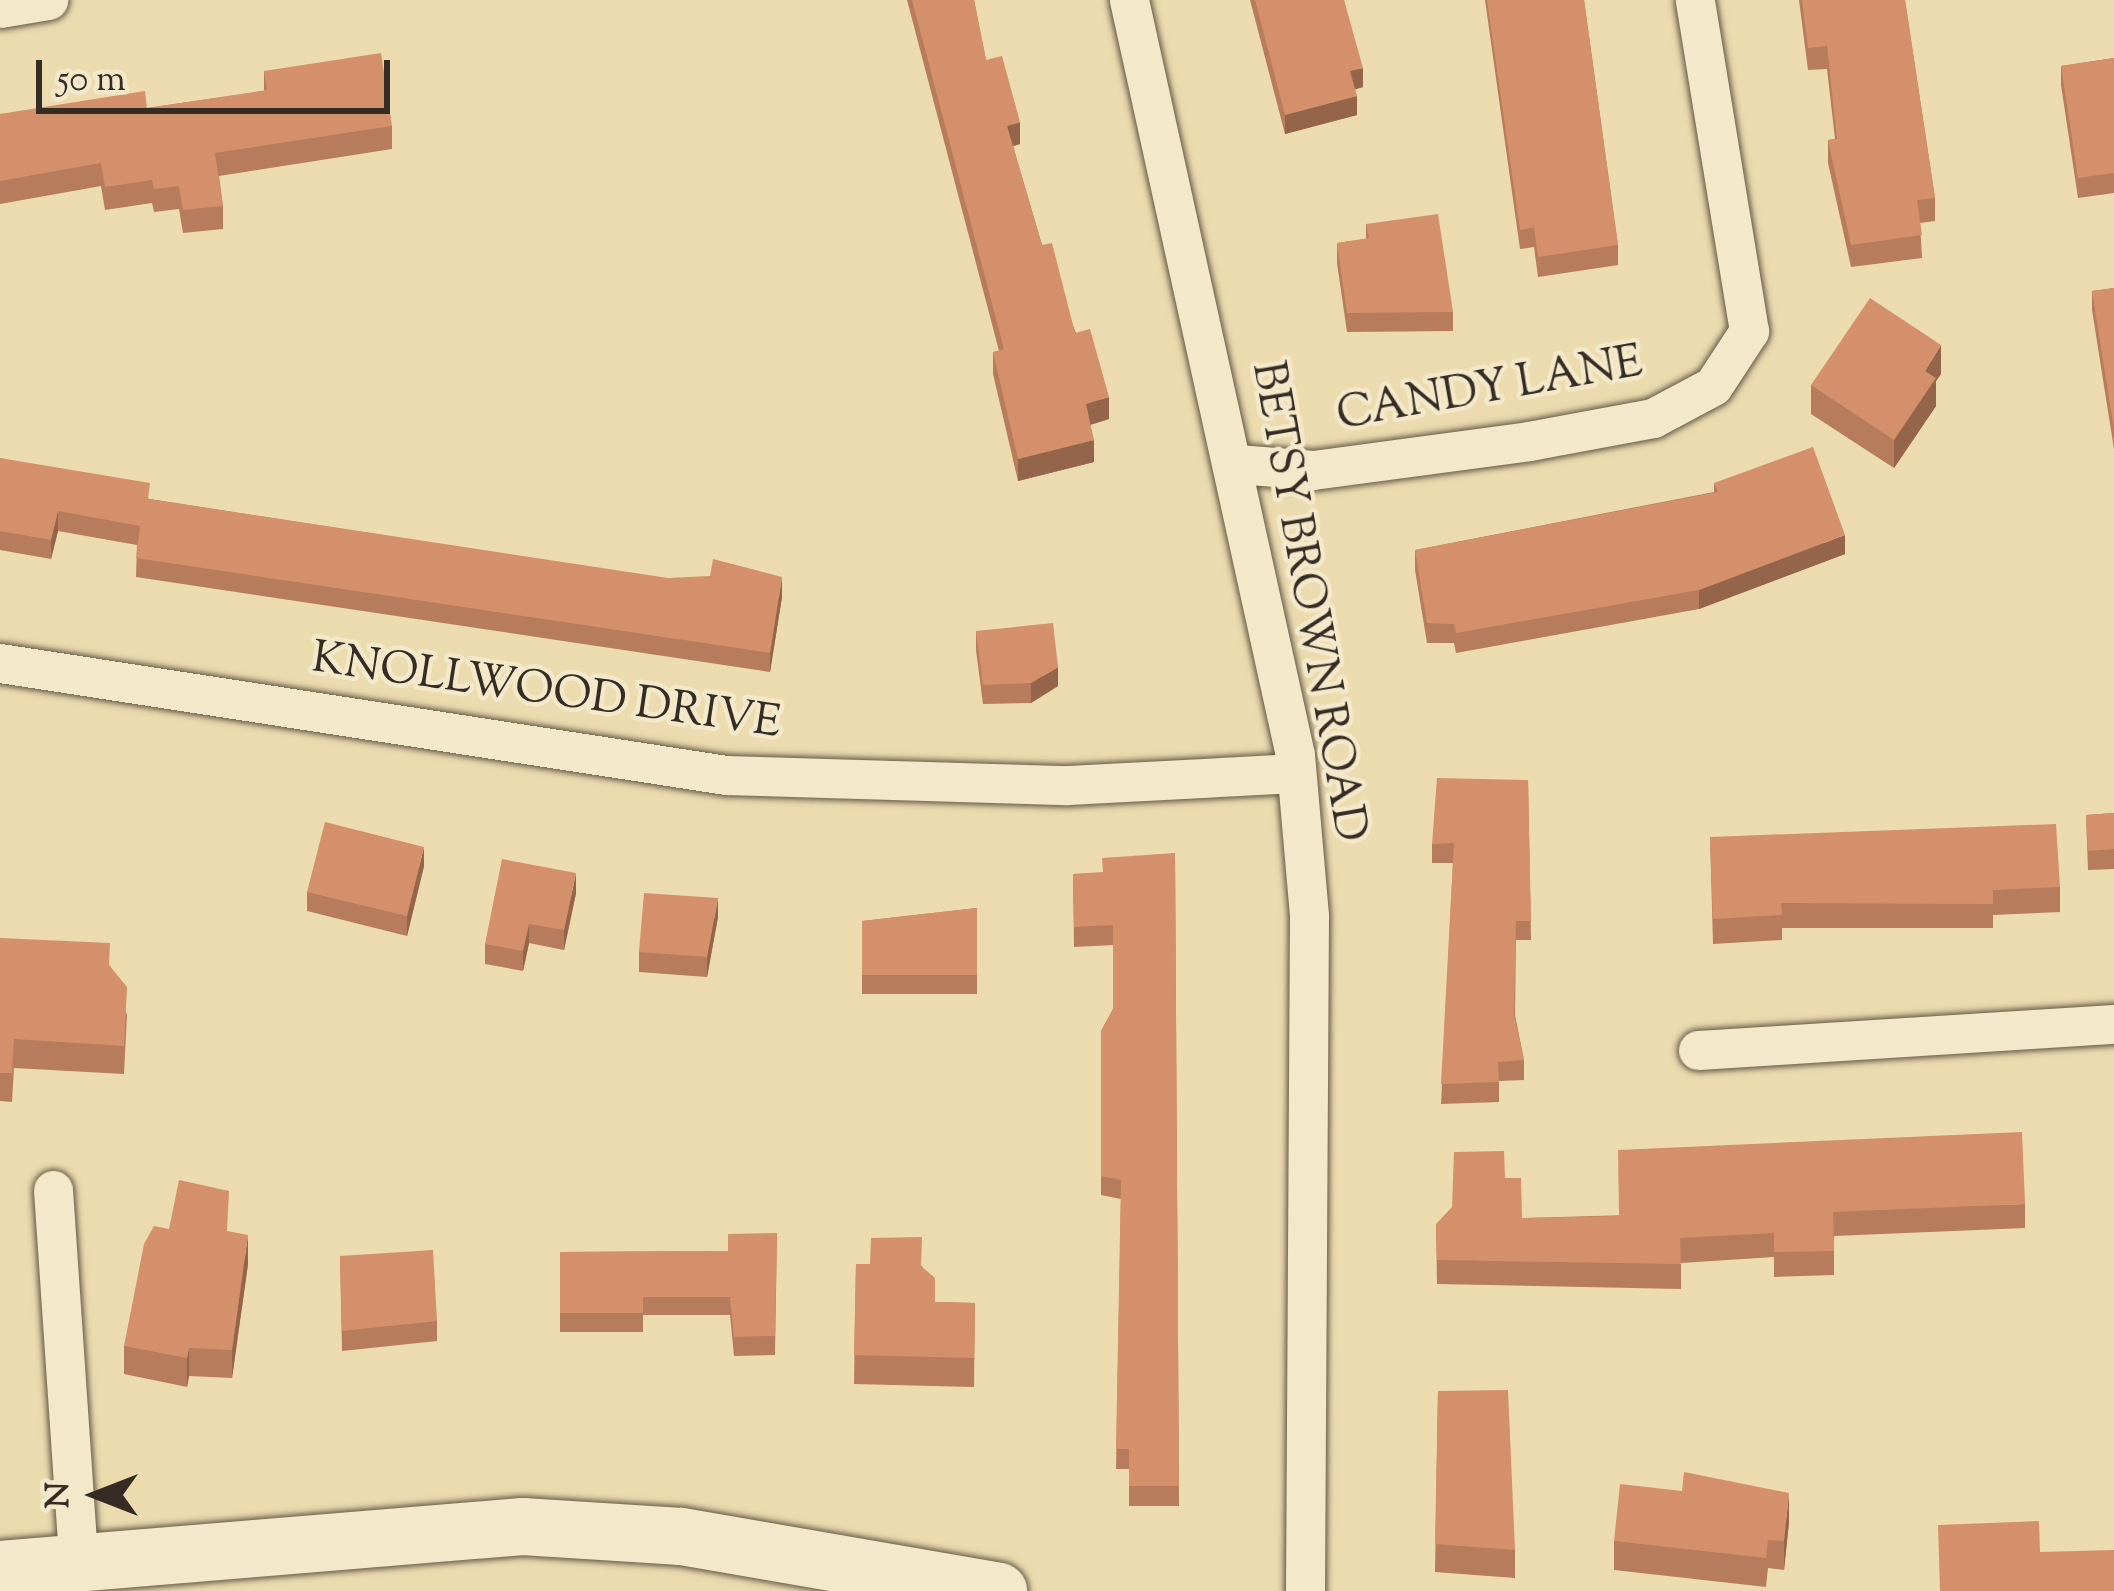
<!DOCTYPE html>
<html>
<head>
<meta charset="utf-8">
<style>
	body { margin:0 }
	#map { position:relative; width:2114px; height:1591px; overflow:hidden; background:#ecdbae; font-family:"Sorts Mill Goudy",serif }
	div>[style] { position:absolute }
	.roads { filter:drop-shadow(0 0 3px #635846) drop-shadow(0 0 3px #635846) }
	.street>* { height:39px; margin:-19.5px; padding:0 19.5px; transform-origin:19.5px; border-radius:19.5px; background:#f3e8ca }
	.secondary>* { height:57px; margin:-28.5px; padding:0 28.5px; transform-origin:28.5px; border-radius:28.5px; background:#f3e8ca }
	.wall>* { inset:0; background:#b67c5b }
	.shaded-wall>* { inset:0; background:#94654a }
	.building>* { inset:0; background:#d4906a }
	span { translate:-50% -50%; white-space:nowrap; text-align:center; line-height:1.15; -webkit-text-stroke:9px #f3e8ca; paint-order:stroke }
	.street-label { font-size:45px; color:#352c23 }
	.north { position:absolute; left:36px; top:1435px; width:120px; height:120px; -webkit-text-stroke:9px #f3e8ca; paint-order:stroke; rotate:270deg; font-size:33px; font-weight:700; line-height:48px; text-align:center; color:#352c23 }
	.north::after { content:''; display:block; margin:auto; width:42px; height:54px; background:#352c23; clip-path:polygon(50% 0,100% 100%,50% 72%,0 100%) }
	.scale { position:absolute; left:36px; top:60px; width:354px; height:54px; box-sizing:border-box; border:6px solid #352c23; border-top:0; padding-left:15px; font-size:36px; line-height:42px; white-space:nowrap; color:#352c23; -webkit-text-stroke:9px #f3e8ca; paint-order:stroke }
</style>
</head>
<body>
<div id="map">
	<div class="roads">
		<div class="street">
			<div style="left:1129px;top:0;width:773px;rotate:77.6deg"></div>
			<div style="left:1295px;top:755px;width:162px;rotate:85deg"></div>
			<div style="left:1309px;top:916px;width:675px;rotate:90.34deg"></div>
			<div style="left:0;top:8px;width:49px;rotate:-9.5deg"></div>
			<div style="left:1237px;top:464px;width:76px;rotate:4.5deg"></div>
			<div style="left:1313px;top:470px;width:218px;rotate:-7.6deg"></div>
			<div style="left:1529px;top:441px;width:126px;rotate:-10.5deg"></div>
			<div style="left:1653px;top:418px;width:68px;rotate:-28.1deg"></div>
			<div style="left:1713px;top:386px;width:66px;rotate:-56.8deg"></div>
			<div style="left:1749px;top:331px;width:335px;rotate:-99.3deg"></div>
			<div style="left:0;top:663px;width:735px;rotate:8.77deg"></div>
			<div style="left:726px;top:775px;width:342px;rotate:1.7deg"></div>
			<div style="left:1068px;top:785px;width:228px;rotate:-3deg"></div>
			<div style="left:1698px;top:1050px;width:417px;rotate:-3.6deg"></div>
			<div style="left:53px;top:1190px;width:372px;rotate:86.1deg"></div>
		</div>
		<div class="secondary">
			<div style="left:0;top:1569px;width:524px;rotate:-4.71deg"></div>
			<div style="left:522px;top:1526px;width:159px;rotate:3.6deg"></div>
			<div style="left:681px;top:1536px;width:322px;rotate:9.8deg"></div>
		</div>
	</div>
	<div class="wall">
		<div style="clip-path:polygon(907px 0,974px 0,986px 60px,1020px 144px,1013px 146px,1042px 245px,1109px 419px,1090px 425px,1094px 462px,1018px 481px,993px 374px,993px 352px,999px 351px)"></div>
		<div style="clip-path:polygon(1250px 0,1344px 0,1363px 87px,1355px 89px,1357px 115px,1285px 134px)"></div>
		<div style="clip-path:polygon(1485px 0,1584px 0,1618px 245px,1618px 265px,1538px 277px,1534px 247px,1520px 249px)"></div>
		<div style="clip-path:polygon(1799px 0,1905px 0,1935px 198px,1935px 221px,1920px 223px,1922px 258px,1851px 267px,1828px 163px,1828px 140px,1835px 139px,1827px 69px,1808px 70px)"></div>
		<div style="clip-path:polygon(2114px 58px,2114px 193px,2078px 198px,2061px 85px,2061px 66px)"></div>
		<div style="clip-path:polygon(264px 71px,392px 126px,392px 149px,219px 176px,223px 206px,223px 229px,183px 233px,179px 209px,154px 212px,152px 203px,105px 210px,101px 186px,0 204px,0 114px,147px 108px,264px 91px)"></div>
		<div style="clip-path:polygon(1366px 224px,1453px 312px,1453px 331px,1347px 332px,1337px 263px,1337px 243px,1366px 239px)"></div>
		<div style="clip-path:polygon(2114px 288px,2114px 449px,2092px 310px,2092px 291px)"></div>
		<div style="clip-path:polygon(1941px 374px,1936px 381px,1936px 406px,1894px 468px,1811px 414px,1811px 385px)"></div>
		<div style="clip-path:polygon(0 458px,150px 499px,782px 597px,770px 672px,136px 577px,137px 545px,58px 531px,51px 559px,0 550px)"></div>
		<div style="clip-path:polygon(1714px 483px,1845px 554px,1699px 609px,1456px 653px,1454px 643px,1427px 643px,1415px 570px,1415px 550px,1714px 492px)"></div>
		<div style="clip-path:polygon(976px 631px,1058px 686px,1031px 703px,983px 704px,976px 650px)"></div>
		<div style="clip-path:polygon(1528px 780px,1531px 940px,1516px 940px,1515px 1015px,1524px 1060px,1524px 1080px,1499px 1081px,1499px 1102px,1441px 1104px,1453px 863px,1432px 863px,1432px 844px)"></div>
		<div style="clip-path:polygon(2114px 813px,2114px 869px,2088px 870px,2086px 815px)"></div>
		<div style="clip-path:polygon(1710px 837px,2060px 887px,2060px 912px,1993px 915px,1993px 928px,1782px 928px,1782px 940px,1713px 944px)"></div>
		<div style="clip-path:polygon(1175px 853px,1179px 1506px,1129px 1506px,1129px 1469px,1116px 1469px,1121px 1199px,1101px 1195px,1101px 1031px,1113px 1009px,1113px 945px,1074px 947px,1073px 874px,1102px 873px)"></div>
		<div style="clip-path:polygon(424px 866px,407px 936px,307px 911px,307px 892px)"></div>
		<div style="clip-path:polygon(576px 893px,564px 950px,529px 943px,523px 971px,485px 964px,485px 944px)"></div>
		<div style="clip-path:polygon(977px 908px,977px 994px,862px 994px,862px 921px)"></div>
		<div style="clip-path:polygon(718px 917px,707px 977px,639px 972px,639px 952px)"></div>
		<div style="clip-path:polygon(0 938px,110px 966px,127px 1015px,124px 1074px,14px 1068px,12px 1102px,0 1101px)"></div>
		<div style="clip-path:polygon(1505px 1178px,1522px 1218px,2025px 1204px,2025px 1228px,1834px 1236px,1834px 1275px,1774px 1277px,1774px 1257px,1681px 1263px,1681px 1289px,1437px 1284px,1436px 1224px)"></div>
		<div style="clip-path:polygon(169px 1229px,229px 1232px,248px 1264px,232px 1378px,189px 1376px,187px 1387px,124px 1374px,124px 1346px)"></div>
		<div style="clip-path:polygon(777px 1233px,775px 1355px,734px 1356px,730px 1315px,643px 1315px,643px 1332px,560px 1332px,560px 1252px,728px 1251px)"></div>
		<div style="clip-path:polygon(340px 1256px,437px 1321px,437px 1341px,342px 1351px)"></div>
		<div style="clip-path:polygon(856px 1264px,922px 1266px,935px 1302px,975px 1303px,974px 1387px,854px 1384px)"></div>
		<div style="clip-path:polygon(1438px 1391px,1515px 1550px,1515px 1578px,1435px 1572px)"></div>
		<div style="clip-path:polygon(1789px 1522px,1784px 1570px,1768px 1568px,1766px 1587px,1614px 1570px,1614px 1541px)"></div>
	</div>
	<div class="shaded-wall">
		<div style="clip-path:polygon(1363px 68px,1363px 87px,1350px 91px,1350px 71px)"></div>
		<div style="clip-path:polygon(1357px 96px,1357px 115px,1285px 134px,1285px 115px)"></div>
		<div style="clip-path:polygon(1020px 122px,1020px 144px,1007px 148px,1007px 126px)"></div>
		<div style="clip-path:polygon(1941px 345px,1941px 374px,1936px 381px,1936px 406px,1894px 468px,1894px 440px,1925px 371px)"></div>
		<div style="clip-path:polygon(1109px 397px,1109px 419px,1086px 426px,1086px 404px)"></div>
		<div style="clip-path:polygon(1094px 440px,1094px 462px,1018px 481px,1018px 459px)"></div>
		<div style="clip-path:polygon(58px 511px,58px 531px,51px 559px,51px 540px)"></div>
		<div style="clip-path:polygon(1845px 535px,1845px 554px,1699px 609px,1699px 590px)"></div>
		<div style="clip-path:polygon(782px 577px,782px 597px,770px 672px,770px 653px)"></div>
		<div style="clip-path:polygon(1058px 667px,1058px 686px,1031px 703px,1031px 683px)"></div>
		<div style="clip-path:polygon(424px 847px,424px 866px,407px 936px,407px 916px)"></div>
		<div style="clip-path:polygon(576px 873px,576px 893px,564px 950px,564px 930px)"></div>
		<div style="clip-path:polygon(718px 898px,718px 917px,707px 977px,707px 957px)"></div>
		<div style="clip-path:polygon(529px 924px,529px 943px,523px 971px,523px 951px)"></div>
		<div style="clip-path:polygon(248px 1235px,248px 1264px,232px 1378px,232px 1350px)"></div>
		<div style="clip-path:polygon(189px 1348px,189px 1376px,187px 1387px,187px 1358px)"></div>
		<div style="clip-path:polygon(1789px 1493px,1789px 1522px,1784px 1570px,1784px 1541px)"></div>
	</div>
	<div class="building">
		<div style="clip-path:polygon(912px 0,974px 0,986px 60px,1002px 56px,1020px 122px,1007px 126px,1042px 245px,1052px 243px,1075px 333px,1090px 329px,1109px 397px,1086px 404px,1094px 440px,1018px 459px,993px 352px,1004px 349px)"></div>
		<div style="clip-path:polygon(1255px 0,1344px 0,1363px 68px,1350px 71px,1357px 96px,1285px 115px)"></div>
		<div style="clip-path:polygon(1487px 0,1584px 0,1618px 245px,1538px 257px,1534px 227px,1520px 230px)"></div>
		<div style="clip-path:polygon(1802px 0,1905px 0,1935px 198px,1917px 200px,1922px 235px,1851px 245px,1828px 140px,1837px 139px,1827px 46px,1808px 48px)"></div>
		<div style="clip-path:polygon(381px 53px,392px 126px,215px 153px,223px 206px,183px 210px,179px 186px,154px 189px,152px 180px,105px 187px,101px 163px,0 181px,0 114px,145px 91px,147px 108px,267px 90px,264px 71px)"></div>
		<div style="clip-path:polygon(2114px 58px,2114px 173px,2078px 178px,2061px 66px)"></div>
		<div style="clip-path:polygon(1438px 214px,1453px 312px,1347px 313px,1337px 243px,1369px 238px,1366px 224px)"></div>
		<div style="clip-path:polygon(2114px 288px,2114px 430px,2092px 291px)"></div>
		<div style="clip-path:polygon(1870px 298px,1941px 345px,1925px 371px,1936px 378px,1894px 440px,1811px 385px)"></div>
		<div style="clip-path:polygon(1813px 447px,1845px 535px,1699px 590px,1456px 633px,1454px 624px,1427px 623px,1415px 550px,1718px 492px,1714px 483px)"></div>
		<div style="clip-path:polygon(0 458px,150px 483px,148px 499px,668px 578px,710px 576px,713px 559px,782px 577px,770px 653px,136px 558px,140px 526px,58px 511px,51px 540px,0 531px)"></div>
		<div style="clip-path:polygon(1053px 623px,1058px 667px,1031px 683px,983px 685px,976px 631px)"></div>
		<div style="clip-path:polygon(1437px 778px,1528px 780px,1531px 921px,1516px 921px,1514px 1014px,1524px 1060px,1498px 1062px,1499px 1082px,1441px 1084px,1454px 843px,1432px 844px)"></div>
		<div style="clip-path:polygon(2114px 813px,2114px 849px,2088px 851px,2086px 815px)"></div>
		<div style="clip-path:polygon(325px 822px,424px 847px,407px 916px,307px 892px)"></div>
		<div style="clip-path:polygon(2056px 824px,2060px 887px,1993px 890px,1993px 904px,1781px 903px,1782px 915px,1713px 919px,1710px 837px)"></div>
		<div style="clip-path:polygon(1175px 853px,1179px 1486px,1129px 1486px,1129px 1449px,1116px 1449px,1121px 1180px,1101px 1176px,1101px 1031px,1113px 1009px,1113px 925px,1074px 927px,1073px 874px,1103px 872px,1102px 858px)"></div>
		<div style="clip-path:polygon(502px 859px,576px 873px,564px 930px,529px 924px,523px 951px,485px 944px)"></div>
		<div style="clip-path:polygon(644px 893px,718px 898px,707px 957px,639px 952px)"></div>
		<div style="clip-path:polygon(977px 908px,977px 975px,862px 975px,862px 921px)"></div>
		<div style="clip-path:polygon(0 938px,110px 943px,109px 965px,127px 987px,124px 1046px,14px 1039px,12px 1073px,0 1073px)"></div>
		<div style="clip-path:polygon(2022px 1132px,2025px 1204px,1833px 1212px,1834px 1251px,1774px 1252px,1774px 1233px,1680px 1238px,1681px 1264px,1437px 1260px,1436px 1224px,1452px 1207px,1454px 1152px,1504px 1151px,1505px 1178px,1521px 1178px,1522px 1218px,1619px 1216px,1618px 1150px)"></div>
		<div style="clip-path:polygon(179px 1180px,229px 1191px,227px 1231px,248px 1235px,232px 1350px,189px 1348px,187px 1358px,124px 1346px,144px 1244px,154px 1226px,169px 1229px)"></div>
		<div style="clip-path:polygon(777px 1233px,775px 1336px,734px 1337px,730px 1297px,643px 1297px,643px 1313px,560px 1313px,560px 1252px,728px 1251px,728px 1234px)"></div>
		<div style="clip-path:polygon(922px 1237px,921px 1266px,935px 1278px,935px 1302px,975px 1303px,974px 1358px,854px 1355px,856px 1264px,870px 1264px,871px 1238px)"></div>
		<div style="clip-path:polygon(433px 1250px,437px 1321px,342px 1331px,340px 1256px)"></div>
		<div style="clip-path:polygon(1508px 1390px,1515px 1550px,1435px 1544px,1438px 1391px)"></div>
		<div style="clip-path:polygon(1684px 1472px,1789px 1493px,1784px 1541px,1768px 1540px,1766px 1558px,1614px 1541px,1620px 1484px,1682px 1491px)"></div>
		<div style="clip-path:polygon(2039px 1521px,2040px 1552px,2114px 1550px,2114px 1591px,1940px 1591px,1938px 1525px)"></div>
	</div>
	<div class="street-label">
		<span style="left:1490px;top:391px;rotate:-10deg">CANDY LANE</span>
		<span style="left:1306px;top:602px;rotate:80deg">BETSY BROWN ROAD</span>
		<span style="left:546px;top:693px;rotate:8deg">KNOLLWOOD DRIVE</span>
	</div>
	<div class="north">N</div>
	<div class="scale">50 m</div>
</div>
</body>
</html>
